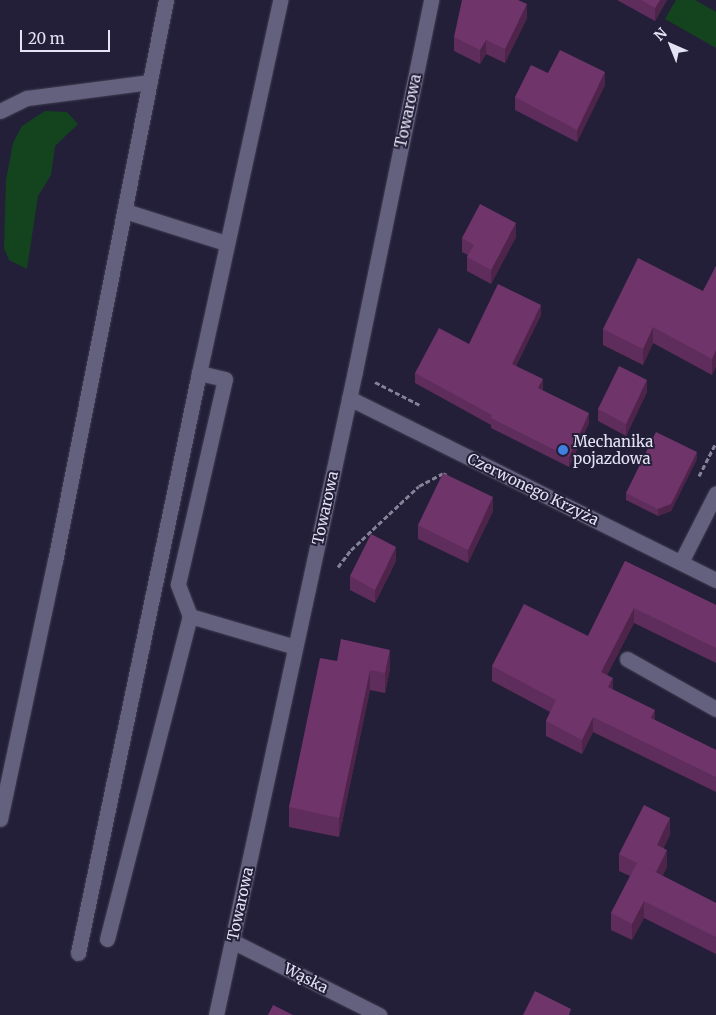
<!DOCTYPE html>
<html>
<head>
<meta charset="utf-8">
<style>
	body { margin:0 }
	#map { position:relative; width:716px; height:1015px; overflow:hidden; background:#231f38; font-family:Merriweather,serif }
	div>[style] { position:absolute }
	.green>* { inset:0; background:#14441e }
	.path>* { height:3px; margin-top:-1.5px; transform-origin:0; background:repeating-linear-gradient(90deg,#848297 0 5px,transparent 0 7.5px) }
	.roads { filter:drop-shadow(0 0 1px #413d52) drop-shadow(0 0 1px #413d52) }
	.lane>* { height:15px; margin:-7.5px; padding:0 7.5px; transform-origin:7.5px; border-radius:7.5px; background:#64617e }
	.street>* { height:15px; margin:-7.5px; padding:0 7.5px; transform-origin:7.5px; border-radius:7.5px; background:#64617e }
	.wall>* { inset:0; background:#5f2d5b }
	.shaded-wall>* { inset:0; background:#4e244a }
	.building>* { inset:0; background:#6f346a }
	.dots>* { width:14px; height:14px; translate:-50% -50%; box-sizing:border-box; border:2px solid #231f38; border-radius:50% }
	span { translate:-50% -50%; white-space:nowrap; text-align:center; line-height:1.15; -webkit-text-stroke:4px #231f38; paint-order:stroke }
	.street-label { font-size:15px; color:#e4e3f4 }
	.poi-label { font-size:15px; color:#e4e3f4 }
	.left { translate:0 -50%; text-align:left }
	.north { position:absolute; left:646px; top:20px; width:50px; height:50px; -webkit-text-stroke:4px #231f38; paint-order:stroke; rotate:316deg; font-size:14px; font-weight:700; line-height:20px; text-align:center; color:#e4e3f4 }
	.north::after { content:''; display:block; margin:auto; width:18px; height:22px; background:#e4e3f4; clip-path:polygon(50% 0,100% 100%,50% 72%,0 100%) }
	.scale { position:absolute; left:20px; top:30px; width:90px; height:22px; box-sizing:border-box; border:2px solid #e4e3f4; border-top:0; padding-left:6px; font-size:15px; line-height:18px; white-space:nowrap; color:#e4e3f4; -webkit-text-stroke:4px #231f38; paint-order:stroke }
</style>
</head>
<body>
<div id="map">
	<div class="green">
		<div style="clip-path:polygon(676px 0,695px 0,716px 12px,716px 48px,665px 19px)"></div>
		<div style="clip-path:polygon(45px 111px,67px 112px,78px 124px,55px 146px,51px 175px,38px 196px,27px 269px,9px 260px,4px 248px,6px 180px,13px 143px,22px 126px)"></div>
	</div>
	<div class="path">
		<div style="left:375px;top:382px;width:51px;rotate:27.1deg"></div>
		<div style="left:699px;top:476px;width:37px;rotate:-63deg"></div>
		<div style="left:338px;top:567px;width:21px;rotate:-53deg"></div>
		<div style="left:351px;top:550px;width:93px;rotate:-43.3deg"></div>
		<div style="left:419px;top:486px;width:27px;rotate:-28deg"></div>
		<div style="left:443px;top:473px;width:4px;rotate:27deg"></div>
	</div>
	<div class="roads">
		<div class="lane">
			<div style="left:0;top:111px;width:30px;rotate:-26deg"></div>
			<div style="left:27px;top:98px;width:124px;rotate:-7.4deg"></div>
			<div style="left:125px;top:211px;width:106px;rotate:17.6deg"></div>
			<div style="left:190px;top:616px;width:109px;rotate:16.4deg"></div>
			<div style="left:627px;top:659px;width:102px;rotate:29.3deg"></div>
			<div style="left:0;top:819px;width:264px;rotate:-78deg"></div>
			<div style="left:55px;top:561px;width:572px;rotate:-78.81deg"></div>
			<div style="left:107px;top:939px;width:333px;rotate:-75.6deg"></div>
			<div style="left:190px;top:616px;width:34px;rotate:-111deg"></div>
			<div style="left:178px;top:584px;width:210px;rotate:-77.1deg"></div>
			<div style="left:225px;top:379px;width:27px;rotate:-167deg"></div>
			<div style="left:199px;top:373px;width:382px;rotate:-77.7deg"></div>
			<div style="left:78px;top:953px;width:592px;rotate:-78.22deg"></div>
		</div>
		<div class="street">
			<div style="left:349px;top:398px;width:410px;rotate:26.4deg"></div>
			<div style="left:681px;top:562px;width:77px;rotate:-63.1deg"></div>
			<div style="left:232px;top:941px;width:165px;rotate:26.7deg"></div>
			<div style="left:216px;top:1015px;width:659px;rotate:-77.82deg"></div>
			<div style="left:355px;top:371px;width:379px;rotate:-78.4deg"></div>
		</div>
	</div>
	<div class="wall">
		<div style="clip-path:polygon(617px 0,667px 0,655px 21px)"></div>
		<div style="clip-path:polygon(527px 18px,505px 63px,486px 54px,480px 64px,454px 51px,454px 37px)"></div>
		<div style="clip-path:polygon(605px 85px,577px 142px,515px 110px,515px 97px)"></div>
		<div style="clip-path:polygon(516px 237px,491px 284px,467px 271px,467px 257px,468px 255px,462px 252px,462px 238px)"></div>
		<div style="clip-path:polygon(716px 266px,716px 366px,712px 375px,653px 343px,643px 365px,603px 345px,603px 329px,703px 291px)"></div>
		<div style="clip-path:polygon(541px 315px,516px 366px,543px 389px,542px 390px,589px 423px,569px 467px,491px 428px,491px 425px,415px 383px,415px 373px,469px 344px)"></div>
		<div style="clip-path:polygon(647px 392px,626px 436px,598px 421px,598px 409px)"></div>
		<div style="clip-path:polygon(697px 459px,671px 511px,658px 516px,626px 500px,626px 493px)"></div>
		<div style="clip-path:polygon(493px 511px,468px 563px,418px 539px,418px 525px)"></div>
		<div style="clip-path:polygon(396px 561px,375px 603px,350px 590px,350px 576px)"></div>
		<div style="clip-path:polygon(625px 561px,716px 605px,716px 663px,634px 623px,607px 675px,613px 690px,655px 720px,716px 750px,716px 792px,593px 732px,582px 754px,546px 736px,546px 721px,550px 712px,492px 681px,492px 666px,588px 636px)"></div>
		<div style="clip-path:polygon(337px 661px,390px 669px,385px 693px,370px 690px,339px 837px,289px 827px,289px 807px)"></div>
		<div style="clip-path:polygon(670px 835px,663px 848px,667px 867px,662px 876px,716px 903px,716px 954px,644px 918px,632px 940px,611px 930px,611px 913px,630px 876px,619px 871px,619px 854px)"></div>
	</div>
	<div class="shaded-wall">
		<div style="clip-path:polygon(660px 0,667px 0,655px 21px,655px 8px)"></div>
		<div style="clip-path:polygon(527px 4px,527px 18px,505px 63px,505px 49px)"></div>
		<div style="clip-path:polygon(486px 40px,486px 54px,480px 64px,480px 50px)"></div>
		<div style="clip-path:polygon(605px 72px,605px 85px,577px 142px,577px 130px)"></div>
		<div style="clip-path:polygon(516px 223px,516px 237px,491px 284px,491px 270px)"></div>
		<div style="clip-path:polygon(541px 305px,541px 315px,512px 374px,512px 364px)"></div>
		<div style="clip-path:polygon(653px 327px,653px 343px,643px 365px,643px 349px)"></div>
		<div style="clip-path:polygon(716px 350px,716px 366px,712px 375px,712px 359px)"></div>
		<div style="clip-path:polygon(543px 379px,543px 389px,538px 398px,538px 388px)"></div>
		<div style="clip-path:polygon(647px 380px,647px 392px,626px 436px,626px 424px)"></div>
		<div style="clip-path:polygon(589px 413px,589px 423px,569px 467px,569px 457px)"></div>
		<div style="clip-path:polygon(697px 452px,697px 459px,671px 511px,658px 516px,658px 509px)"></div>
		<div style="clip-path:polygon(493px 497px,493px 511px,468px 563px,468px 550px)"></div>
		<div style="clip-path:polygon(396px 547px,396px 561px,375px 603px,375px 590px)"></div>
		<div style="clip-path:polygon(634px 608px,634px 623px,601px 687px,601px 672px)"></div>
		<div style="clip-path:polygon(390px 650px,390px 669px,385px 693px,385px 673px)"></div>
		<div style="clip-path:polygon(370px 670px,370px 690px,339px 837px,339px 818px)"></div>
		<div style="clip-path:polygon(613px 678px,613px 693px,608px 687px)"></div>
		<div style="clip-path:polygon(655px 710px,655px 725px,651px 718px)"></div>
		<div style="clip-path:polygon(593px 717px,593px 732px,582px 754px,582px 740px)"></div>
		<div style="clip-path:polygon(670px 818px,670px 835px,657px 862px,657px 845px)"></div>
		<div style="clip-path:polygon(667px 850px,667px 867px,656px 889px,656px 872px)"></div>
		<div style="clip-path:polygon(644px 901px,644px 918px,632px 940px,632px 924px)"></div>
	</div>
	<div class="building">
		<div style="clip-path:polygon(462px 0,518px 0,527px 4px,505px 49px,486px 40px,480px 50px,454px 37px)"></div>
		<div style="clip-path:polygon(641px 0,660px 0,655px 8px)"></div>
		<div style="clip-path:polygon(560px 50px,605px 72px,577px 130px,515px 97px,531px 65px,548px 73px)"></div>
		<div style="clip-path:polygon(480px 204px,516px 223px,491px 270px,467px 257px,474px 245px,462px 238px)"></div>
		<div style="clip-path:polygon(638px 258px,703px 291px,716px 266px,716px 350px,712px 359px,653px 327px,643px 349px,603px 329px)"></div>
		<div style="clip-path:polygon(498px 284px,541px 305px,512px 364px,543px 379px,538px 388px,589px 413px,569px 457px,491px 418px,492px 415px,415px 373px,439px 328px,469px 344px)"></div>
		<div style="clip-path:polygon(619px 366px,647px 380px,626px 424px,598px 409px)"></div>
		<div style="clip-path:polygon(656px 432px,697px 452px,671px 504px,658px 509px,626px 493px)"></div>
		<div style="clip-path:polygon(443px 473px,493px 497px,468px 550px,418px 525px)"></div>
		<div style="clip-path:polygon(371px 534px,396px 547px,375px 590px,350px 576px)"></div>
		<div style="clip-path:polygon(625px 561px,716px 605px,716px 648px,634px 608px,601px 672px,613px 678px,608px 687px,655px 710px,651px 718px,716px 750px,716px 777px,593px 717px,582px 740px,546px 721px,556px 700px,492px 666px,524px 604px,588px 636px)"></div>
		<div style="clip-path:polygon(341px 639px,390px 650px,385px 673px,370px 670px,339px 818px,289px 807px,320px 658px,337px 661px)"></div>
		<div style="clip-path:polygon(644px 805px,670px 818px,657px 845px,667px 850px,656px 872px,640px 864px,716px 903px,716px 937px,644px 901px,632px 924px,611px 913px,637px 863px,619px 854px)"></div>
		<div style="clip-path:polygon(535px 991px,571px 1009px,569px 1015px,523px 1015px)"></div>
		<div style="clip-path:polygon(273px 1005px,293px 1015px,268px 1015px)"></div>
	</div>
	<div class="dots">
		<div style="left:563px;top:450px;background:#3f7fe0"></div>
	</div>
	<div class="street-label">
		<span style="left:408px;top:111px;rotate:-78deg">Towarowa</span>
		<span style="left:533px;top:489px;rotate:26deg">Czerwonego Krzyża</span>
		<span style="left:325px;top:508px;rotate:-78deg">Towarowa</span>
		<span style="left:240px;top:904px;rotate:-78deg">Towarowa</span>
		<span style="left:306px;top:978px;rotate:27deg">Wąska</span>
	</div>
	<div class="poi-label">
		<span class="left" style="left:573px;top:450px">Mechanika<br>pojazdowa</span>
	</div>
	<div class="north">N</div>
	<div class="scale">20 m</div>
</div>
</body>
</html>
